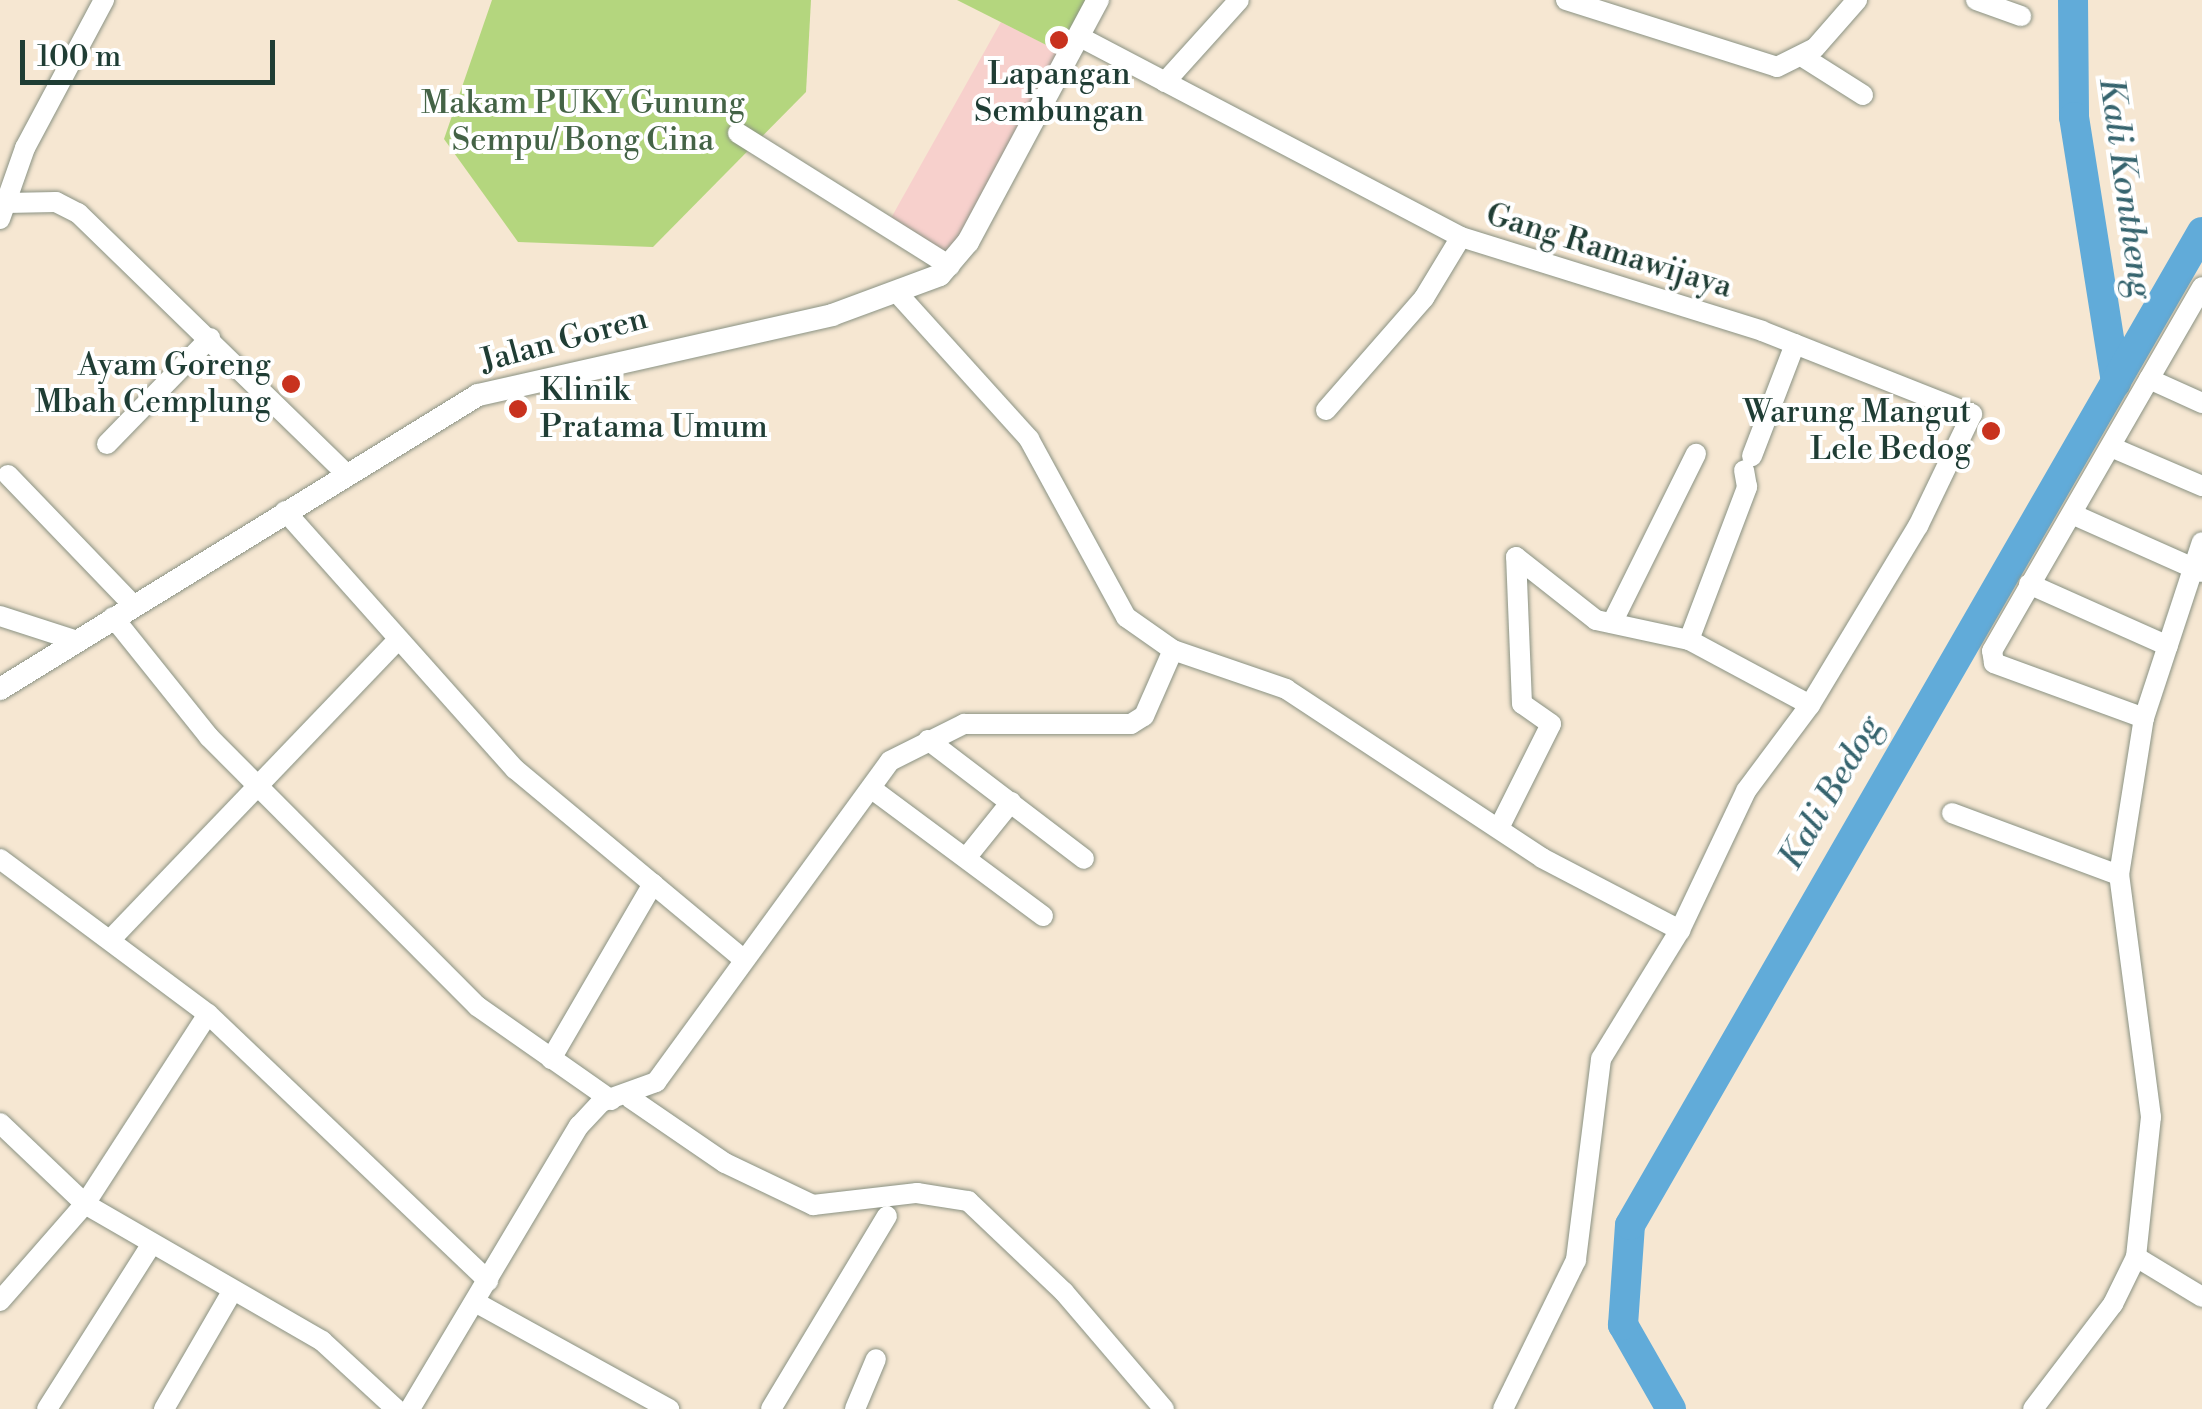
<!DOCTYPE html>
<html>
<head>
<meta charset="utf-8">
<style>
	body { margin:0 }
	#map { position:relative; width:2202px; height:1409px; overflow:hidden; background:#f6e7d2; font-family:"Libre Bodoni",serif }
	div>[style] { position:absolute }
	.built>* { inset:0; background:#f7d0cc }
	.green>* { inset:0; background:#b4d67e }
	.river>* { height:30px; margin:-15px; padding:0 15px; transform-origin:15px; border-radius:15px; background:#61abd9 }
	.roads { filter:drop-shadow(0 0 2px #8a9283) drop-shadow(0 0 2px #8a9283) }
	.minor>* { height:20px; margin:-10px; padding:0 10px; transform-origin:10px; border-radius:10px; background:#fff }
	.tertiary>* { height:22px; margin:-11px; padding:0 11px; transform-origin:11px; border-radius:11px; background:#fff }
	.dots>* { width:28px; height:28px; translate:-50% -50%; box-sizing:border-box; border:5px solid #fff; border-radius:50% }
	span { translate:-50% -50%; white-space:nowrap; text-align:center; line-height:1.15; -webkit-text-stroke:8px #fff; paint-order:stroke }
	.poi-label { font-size:32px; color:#1f3d34 }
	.right { translate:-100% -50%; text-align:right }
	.left { translate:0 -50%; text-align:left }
	.park-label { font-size:32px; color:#446346 }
	.street-label { font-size:32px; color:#1f3d34 }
	.water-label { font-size:35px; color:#36646e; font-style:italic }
	.scale { position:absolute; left:20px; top:40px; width:255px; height:45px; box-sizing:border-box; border:5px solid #1f3d34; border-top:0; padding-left:12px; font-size:30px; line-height:35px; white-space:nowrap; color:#1f3d34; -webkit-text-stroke:8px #fff; paint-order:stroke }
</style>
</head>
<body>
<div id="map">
	<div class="built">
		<div style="clip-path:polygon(1001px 22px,1074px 59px,961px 267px,886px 227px)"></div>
	</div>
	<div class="green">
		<div style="clip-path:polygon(492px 0,811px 0,806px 92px,653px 247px,518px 242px,444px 139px)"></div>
		<div style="clip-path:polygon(957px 0,1100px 0,1072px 58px)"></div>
	</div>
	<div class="river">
		<div style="left:2073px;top:0;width:117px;rotate:89.5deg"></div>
		<div style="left:2074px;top:117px;width:269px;rotate:81deg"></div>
		<div style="left:1671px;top:1409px;width:97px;rotate:-119.7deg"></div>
		<div style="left:1623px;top:1325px;width:100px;rotate:-86deg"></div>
		<div style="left:1630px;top:1225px;width:1146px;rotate:-60.06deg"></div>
	</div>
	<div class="roads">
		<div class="minor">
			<div style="left:1566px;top:0;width:221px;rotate:17.6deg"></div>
			<div style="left:1777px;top:67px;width:42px;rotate:-26.6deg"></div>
			<div style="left:1815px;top:48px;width:64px;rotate:-48.8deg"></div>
			<div style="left:1976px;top:0;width:48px;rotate:19.6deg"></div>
			<div style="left:1080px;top:37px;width:430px;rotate:27.7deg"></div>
			<div style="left:1461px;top:237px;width:315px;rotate:17.3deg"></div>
			<div style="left:1762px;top:331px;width:226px;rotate:21.6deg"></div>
			<div style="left:1972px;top:414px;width:124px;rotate:115.7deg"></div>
			<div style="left:1918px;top:526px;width:209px;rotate:121.1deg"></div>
			<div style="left:1810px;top:705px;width:107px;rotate:126.7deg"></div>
			<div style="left:1746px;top:791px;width:154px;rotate:115.4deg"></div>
			<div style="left:1680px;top:930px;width:151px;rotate:121.5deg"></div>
			<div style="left:1601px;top:1059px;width:203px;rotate:97.1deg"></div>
			<div style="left:1576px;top:1260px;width:166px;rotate:116.1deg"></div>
			<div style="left:1803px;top:57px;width:71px;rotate:32.3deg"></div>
			<div style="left:1165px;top:82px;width:110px;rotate:-47.9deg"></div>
			<div style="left:738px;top:133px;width:250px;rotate:32.1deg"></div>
			<div style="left:6px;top:203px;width:50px;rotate:-1.1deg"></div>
			<div style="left:56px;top:202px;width:25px;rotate:27deg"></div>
			<div style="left:78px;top:213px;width:371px;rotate:44.2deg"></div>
			<div style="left:0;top:219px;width:75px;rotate:-70.6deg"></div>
			<div style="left:25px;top:148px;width:168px;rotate:-61.9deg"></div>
			<div style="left:900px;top:296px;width:193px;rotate:47.9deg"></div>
			<div style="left:1029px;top:439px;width:203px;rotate:61.4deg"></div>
			<div style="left:1126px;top:617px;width:57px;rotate:35.1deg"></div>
			<div style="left:1173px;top:650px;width:120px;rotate:19deg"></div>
			<div style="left:1286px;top:689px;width:307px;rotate:33.4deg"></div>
			<div style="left:1542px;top:858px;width:156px;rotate:27.6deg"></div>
			<div style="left:2149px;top:379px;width:58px;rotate:24.4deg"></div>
			<div style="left:1326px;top:410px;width:149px;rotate:-48.8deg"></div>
			<div style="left:1424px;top:298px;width:71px;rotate:-58.8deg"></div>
			<div style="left:107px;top:444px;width:148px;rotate:-45.8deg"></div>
			<div style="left:2111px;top:447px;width:99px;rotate:23.2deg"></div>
			<div style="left:1752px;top:456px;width:120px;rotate:-69deg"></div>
			<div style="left:8px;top:475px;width:179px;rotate:46.1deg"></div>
			<div style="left:285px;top:511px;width:346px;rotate:48.3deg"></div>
			<div style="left:515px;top:769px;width:298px;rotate:39.8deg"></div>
			<div style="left:2072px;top:514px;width:142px;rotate:24deg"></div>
			<div style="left:1516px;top:557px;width:102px;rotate:38.2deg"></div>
			<div style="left:1596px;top:620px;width:95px;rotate:12.1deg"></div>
			<div style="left:1689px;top:640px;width:137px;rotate:28.2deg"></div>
			<div style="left:2029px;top:584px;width:152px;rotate:24deg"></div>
			<div style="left:0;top:616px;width:78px;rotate:18deg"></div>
			<div style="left:113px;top:617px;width:154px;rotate:51.3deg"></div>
			<div style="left:209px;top:737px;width:380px;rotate:45.1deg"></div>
			<div style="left:477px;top:1006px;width:164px;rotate:35deg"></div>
			<div style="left:1612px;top:623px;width:189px;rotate:-63.6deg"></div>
			<div style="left:1689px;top:640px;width:164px;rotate:-69.2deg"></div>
			<div style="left:1747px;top:487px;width:17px;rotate:-100deg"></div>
			<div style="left:2144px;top:718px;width:160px;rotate:-159.9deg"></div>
			<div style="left:1994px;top:663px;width:12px;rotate:-99deg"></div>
			<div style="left:1992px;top:651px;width:420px;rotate:-60deg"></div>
			<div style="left:928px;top:740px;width:196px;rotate:37.3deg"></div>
			<div style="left:872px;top:789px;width:213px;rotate:36.6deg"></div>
			<div style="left:1952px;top:813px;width:178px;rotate:20.4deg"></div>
			<div style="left:1499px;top:828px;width:116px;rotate:-63.4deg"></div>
			<div style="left:1551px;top:724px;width:35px;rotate:-145deg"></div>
			<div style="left:1522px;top:704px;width:147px;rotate:-92.3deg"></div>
			<div style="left:966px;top:858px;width:72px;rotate:-51.2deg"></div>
			<div style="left:0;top:859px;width:259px;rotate:36.7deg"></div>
			<div style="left:208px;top:1014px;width:387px;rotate:43.6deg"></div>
			<div style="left:112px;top:938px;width:413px;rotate:-46.2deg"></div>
			<div style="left:551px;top:1059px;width:203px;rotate:-59.8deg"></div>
			<div style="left:630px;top:1098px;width:115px;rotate:34.4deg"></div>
			<div style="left:725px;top:1163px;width:98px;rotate:25.5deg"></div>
			<div style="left:813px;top:1205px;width:105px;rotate:-6.6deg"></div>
			<div style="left:917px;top:1193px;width:52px;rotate:8.9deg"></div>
			<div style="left:968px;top:1201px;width:132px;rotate:43.5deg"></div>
			<div style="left:1064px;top:1292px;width:154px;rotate:49.5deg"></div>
			<div style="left:0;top:1123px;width:117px;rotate:43.6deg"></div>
			<div style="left:85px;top:1204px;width:274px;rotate:30deg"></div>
			<div style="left:322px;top:1341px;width:100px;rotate:42.6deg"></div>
			<div style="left:2136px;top:1257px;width:77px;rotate:31.2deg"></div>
			<div style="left:0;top:1301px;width:129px;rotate:-48.8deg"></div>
			<div style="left:85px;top:1204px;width:226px;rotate:-57.1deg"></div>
			<div style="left:475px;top:1302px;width:222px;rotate:28.9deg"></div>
			<div style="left:47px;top:1409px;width:194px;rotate:-57.6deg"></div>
			<div style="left:164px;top:1409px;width:132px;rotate:-59.9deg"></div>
			<div style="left:410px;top:1409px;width:330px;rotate:-59.2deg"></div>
			<div style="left:579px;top:1126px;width:33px;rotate:-47deg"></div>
			<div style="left:601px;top:1102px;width:59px;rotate:-20deg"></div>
			<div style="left:656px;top:1082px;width:397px;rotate:-53.9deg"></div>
			<div style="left:890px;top:761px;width:83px;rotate:-26.6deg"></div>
			<div style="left:964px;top:724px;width:167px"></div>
			<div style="left:1131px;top:724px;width:15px;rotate:-32deg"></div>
			<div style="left:1144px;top:716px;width:72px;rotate:-66.3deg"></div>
			<div style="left:771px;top:1409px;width:225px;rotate:-59deg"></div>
			<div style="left:855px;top:1409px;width:54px;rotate:-67.2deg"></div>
			<div style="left:2033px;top:1409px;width:132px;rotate:-52.7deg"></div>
			<div style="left:2113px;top:1304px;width:52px;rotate:-63.9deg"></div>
			<div style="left:2136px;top:1257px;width:141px;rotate:-83.9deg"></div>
			<div style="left:2151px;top:1117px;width:244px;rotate:-97.5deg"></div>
			<div style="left:2119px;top:875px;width:159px;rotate:-81deg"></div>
			<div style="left:2144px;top:718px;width:185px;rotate:-71.8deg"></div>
		</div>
		<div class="tertiary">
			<div style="left:0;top:689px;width:561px;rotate:-31.59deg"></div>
			<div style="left:478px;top:395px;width:363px;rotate:-12.7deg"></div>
			<div style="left:832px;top:315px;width:115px;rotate:-20.3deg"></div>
			<div style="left:940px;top:275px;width:43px;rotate:-49.7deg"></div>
			<div style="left:968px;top:242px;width:275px;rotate:-61.8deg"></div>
		</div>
	</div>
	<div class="dots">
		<div style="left:1059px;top:40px;background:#c8321e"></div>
		<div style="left:291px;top:384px;background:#c8321e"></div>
		<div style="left:518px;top:409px;background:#c8321e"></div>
		<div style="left:1991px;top:431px;background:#c8321e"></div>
	</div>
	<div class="poi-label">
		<span style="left:1059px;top:93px">Lapangan<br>Sembungan</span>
		<span class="right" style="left:271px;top:384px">Ayam Goreng<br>Mbah Cemplung</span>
		<span class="left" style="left:540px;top:409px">Klinik<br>Pratama Umum</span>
		<span class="right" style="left:1971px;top:431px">Warung Mangut<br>Lele Bedog</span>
	</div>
	<div class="park-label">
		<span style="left:583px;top:122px">Makam PUKY Gunung<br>Sempu/ Bong Cina</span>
	</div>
	<div class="street-label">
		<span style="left:1609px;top:251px;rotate:17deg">Gang Ramawijaya</span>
		<span style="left:564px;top:340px;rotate:-15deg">Jalan Goren</span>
	</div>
	<div class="water-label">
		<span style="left:2125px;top:188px;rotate:82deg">Kali Kontheng</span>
		<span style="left:1831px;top:793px;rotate:-60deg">Kali Bedog</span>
	</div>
	<div class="scale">100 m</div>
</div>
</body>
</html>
